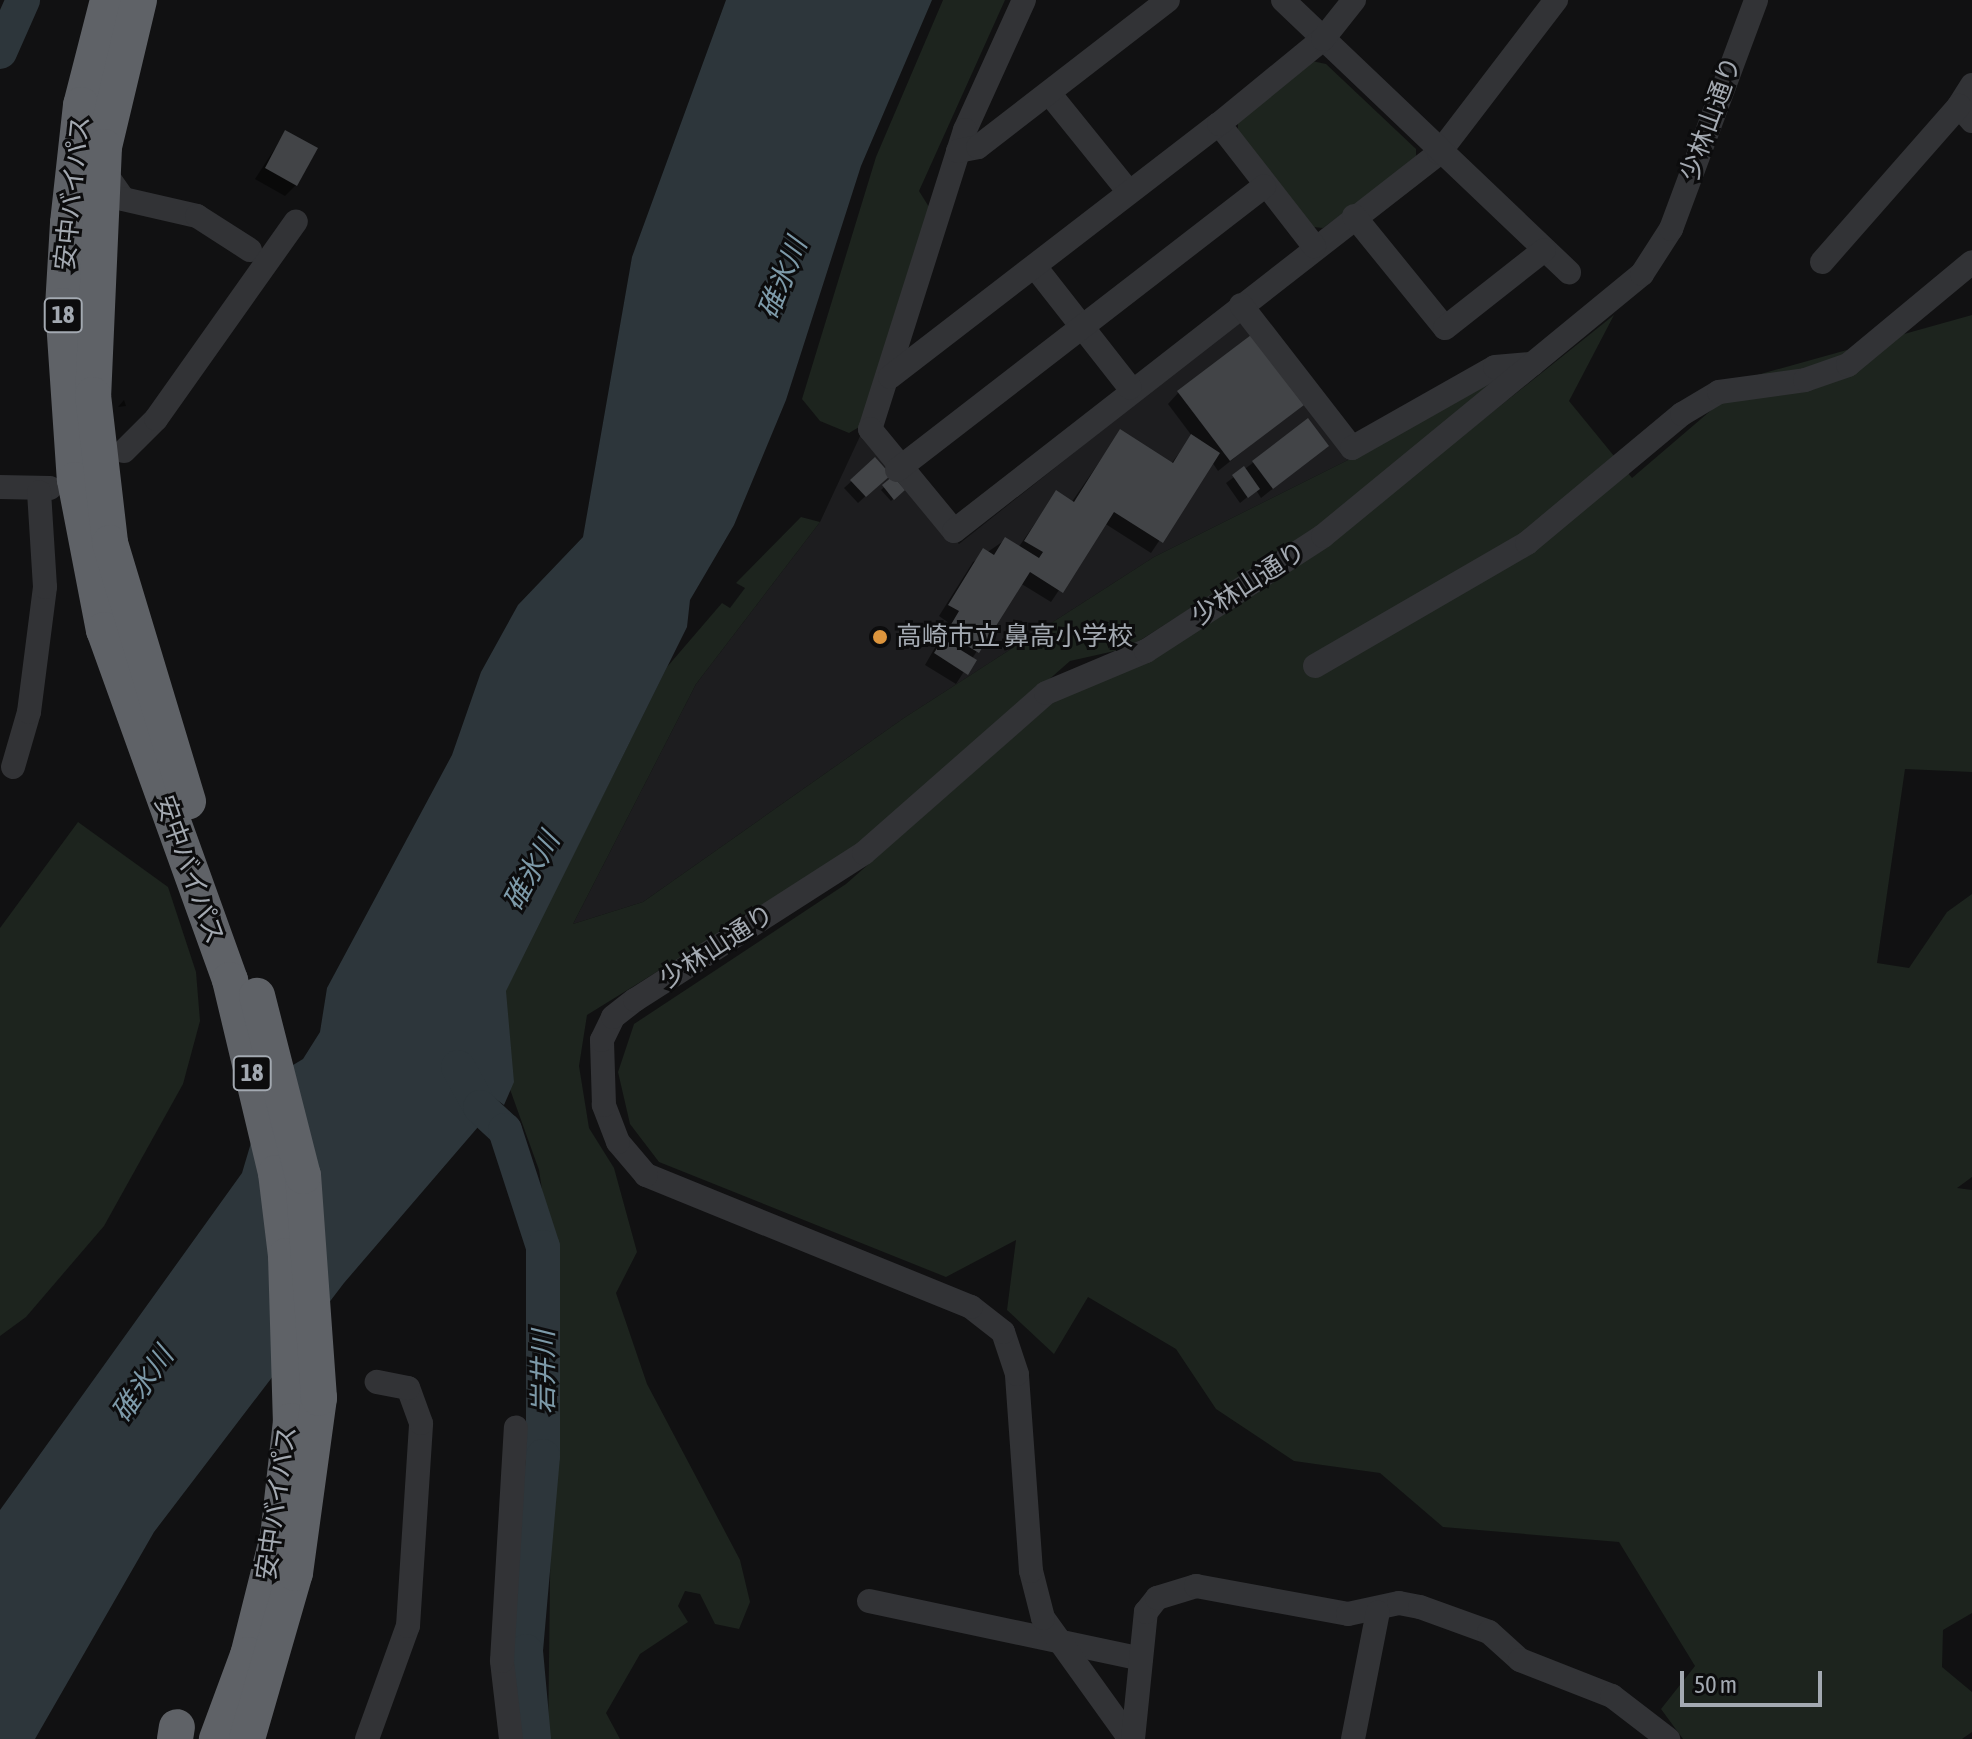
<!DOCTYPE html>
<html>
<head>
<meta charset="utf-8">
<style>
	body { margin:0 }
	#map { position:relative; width:1972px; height:1739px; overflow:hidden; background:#111112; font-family:"Asap Condensed","Noto Sans JP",sans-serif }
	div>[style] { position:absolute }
	.built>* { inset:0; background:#1d1d1f }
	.green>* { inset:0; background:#1d241e }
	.water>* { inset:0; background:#2d363b }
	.shadow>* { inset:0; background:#0007 }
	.river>* { height:34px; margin:-17px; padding:0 17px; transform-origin:17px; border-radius:17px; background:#2d363b }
	.building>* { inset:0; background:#424447 }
	.minor>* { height:24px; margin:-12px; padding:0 12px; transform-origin:12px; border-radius:12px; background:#323336 }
	.highway>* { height:36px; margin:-18px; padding:0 18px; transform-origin:18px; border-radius:18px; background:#5f6267 }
	.dots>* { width:22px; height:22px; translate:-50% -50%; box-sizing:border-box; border:4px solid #0c0c0d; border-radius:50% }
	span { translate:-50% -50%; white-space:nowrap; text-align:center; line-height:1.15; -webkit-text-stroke:6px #0c0c0d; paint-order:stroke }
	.shield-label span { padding:2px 6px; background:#0c0c0d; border:2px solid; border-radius:6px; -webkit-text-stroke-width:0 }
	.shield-label { font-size:24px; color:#a3a9b1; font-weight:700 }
	.street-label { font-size:26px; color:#a3a9b1 }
	.poi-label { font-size:26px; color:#a3a9b1 }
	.left { translate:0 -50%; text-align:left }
	.water-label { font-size:28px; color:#7d9aa9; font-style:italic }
	.scale { position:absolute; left:1680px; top:1671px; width:142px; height:36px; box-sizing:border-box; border:4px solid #a3a9b1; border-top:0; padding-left:10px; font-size:24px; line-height:28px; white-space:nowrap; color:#a3a9b1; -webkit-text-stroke:6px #0c0c0d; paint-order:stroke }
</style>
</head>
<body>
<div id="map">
	<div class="built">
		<div style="clip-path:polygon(1243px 318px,1350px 459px,1154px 557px,904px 718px,643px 902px,573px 924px,696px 684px,820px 522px,861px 434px,959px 544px)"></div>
	</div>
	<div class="green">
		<div style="clip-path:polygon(943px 0,1005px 0,919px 191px,929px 207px,866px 423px,849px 433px,820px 421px,802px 399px,876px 157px)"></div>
		<div style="clip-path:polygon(1312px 61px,1326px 64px,1416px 149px,1416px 160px,1323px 228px,1313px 227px,1238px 132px,1238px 120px)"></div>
		<div style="clip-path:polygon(1614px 315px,1569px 401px,1632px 478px,1750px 377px,1972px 315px,1972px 772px,1905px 769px,1877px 963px,1909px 968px,1947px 912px,1972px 894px,1972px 1177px,1957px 1188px,1972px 1190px,1972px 1613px,1943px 1630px,1942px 1667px,1972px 1692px,1972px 1732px,1962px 1739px,1683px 1739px,1661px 1709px,1695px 1666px,1619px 1542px,1443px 1527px,1380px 1473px,1294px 1461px,1216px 1409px,1176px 1349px,1088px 1297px,1054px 1354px,1007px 1310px,1016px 1240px,946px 1277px,659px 1162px,630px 1124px,618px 1072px,634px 1024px,846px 884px,1051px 704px,1325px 546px)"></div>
		<div style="clip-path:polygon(1485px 379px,1498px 383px,1328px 521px,1128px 648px,1070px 661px,857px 848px,587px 1015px,579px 1066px,589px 1128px,614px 1168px,637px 1252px,616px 1293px,647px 1384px,740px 1560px,750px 1602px,739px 1629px,715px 1624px,700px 1594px,685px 1591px,678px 1606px,688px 1622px,640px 1654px,606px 1713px,620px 1739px,548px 1739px,554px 1268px,539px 1170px,502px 1067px,505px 991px,667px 667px,722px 603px,730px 608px,745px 588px,736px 583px,801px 517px,820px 522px,696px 684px,573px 924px,643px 902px,904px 718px,1154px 557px,1350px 459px)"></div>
		<div style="clip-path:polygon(78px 822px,168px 887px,196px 972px,200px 1021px,183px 1084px,104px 1226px,26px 1317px,0 1336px,0 928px)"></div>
	</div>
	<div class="water">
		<div style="clip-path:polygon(726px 0,932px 0,861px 166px,786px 400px,734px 525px,690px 600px,687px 627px,506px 991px,514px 1082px,504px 1105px,486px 1092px,478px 1127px,344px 1283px,154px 1532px,35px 1739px,0 1739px,0 1510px,242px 1173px,270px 1079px,303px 1059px,320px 1032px,327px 988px,452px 755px,481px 672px,518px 605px,583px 537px,632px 257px)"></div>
	</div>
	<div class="shadow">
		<div style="clip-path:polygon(285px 133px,296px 185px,285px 196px,255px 179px)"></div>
		<div style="clip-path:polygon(1178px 393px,1301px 405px,1218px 471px,1212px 462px,1151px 553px,1104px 523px,1051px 602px,1020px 583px,956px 684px,925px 665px,949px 623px,939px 616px,973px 562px,1005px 540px,1018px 548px,1056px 493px,1071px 503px,1120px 432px,1171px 464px,1192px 436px,1168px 404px)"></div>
		<div style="clip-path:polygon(124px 400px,126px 406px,118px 407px)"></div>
		<div style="clip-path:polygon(1327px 446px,1261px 498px,1256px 490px,1240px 503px,1226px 483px,1254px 462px)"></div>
		<div style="clip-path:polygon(875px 460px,881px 482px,858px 503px,844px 488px)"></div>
		<div style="clip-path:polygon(893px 479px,903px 490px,891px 501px,881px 490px)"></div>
	</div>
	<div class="river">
		<div style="left:0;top:52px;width:57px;rotate:-66.1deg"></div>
		<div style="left:458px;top:1067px;width:46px;rotate:61.2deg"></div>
		<div style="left:480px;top:1107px;width:34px;rotate:43deg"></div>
		<div style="left:505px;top:1130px;width:123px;rotate:72deg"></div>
		<div style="left:543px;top:1247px;width:209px;rotate:90deg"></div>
		<div style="left:543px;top:1456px;width:196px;rotate:95deg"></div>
		<div style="left:526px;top:1651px;width:88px;rotate:84.8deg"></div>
	</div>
	<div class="building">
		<div style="clip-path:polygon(285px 130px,318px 148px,297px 186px,265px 168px)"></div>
		<div style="clip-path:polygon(1251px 335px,1304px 405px,1230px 461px,1177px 391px)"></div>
		<div style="clip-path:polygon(1308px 418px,1329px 446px,1273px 489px,1252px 461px)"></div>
		<div style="clip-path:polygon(1120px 429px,1173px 463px,1191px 434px,1220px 453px,1163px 543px,1114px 512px,1063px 593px,1030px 572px,979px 653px,946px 633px,959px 611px,948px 605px,983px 548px,994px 555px,1005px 537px,1039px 558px,1043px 552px,1024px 541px,1056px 490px,1074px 502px)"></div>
		<div style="clip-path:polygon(875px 457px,891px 475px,866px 497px,850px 480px)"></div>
		<div style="clip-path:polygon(1244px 466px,1260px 489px,1248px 498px,1232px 475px)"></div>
		<div style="clip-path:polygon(893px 476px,905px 490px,894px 500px,882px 485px)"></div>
		<div style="clip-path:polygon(943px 639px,977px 660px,968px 675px,934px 653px)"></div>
	</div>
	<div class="minor">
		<div style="left:1024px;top:0;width:143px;rotate:114.4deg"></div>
		<div style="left:965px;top:130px;width:314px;rotate:107.6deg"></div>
		<div style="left:870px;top:429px;width:132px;rotate:50.5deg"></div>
		<div style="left:954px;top:531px;width:615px;rotate:-37.93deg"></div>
		<div style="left:1439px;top:153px;width:193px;rotate:-52.6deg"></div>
		<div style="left:1283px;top:0;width:395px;rotate:43.6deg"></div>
		<div style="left:1972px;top:85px;width:25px;rotate:122deg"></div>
		<div style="left:1959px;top:106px;width:20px;rotate:49deg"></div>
		<div style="left:1049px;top:93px;width:127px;rotate:51.1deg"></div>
		<div style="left:1219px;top:124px;width:155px;rotate:52.1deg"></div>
		<div style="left:958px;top:151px;width:20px;rotate:-11deg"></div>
		<div style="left:978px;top:147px;width:240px;rotate:-37.7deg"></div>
		<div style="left:103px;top:170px;width:35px;rotate:55deg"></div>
		<div style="left:123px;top:199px;width:76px;rotate:12.9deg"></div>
		<div style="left:197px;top:216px;width:63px;rotate:32.7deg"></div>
		<div style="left:1354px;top:216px;width:144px;rotate:50.9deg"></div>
		<div style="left:1445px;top:328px;width:126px;rotate:-38.2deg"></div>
		<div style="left:1822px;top:262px;width:208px;rotate:-48.7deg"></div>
		<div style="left:1036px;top:268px;width:152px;rotate:51.9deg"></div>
		<div style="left:1241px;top:305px;width:181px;rotate:52.2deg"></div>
		<div style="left:1352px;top:448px;width:164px;rotate:-29.5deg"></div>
		<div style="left:1495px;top:367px;width:38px;rotate:-5deg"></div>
		<div style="left:890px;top:377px;width:415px;rotate:-37.6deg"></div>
		<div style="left:1219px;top:124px;width:134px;rotate:-39.3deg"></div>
		<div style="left:1323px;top:39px;width:50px;rotate:-51.5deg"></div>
		<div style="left:124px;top:451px;width:45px;rotate:-45deg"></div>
		<div style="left:156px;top:419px;width:242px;rotate:-54.7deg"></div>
		<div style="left:897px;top:470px;width:464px;rotate:-37.7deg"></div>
		<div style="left:0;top:487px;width:50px;rotate:1.1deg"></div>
		<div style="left:1315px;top:666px;width:245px;rotate:-30.1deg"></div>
		<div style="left:1527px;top:543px;width:202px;rotate:-39.8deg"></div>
		<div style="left:1682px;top:414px;width:43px;rotate:-30.7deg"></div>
		<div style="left:1719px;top:392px;width:87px;rotate:-7.9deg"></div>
		<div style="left:1805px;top:380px;width:46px;rotate:-19.2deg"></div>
		<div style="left:1848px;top:365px;width:161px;rotate:-39.7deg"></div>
		<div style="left:13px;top:767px;width:57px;rotate:-73.8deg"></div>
		<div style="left:29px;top:712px;width:126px;rotate:-82.7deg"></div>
		<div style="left:45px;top:587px;width:95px;rotate:-93.6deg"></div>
		<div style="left:869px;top:1601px;width:278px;rotate:12deg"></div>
		<div style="left:367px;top:1739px;width:120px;rotate:-70.1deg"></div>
		<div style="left:408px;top:1626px;width:203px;rotate:-86.3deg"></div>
		<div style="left:421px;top:1423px;width:37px;rotate:-110deg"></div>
		<div style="left:408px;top:1388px;width:32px;rotate:-169deg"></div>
		<div style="left:511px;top:1739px;width:79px;rotate:-96.6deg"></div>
		<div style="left:502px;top:1661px;width:234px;rotate:-86.6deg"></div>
		<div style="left:1130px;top:1739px;width:149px;rotate:-125.7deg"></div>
		<div style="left:1043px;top:1618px;width:49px;rotate:-104.3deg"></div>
		<div style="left:1031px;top:1571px;width:197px;rotate:-94.1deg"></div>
		<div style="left:1017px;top:1374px;width:44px;rotate:-108.4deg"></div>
		<div style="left:1003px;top:1332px;width:41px;rotate:-142deg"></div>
		<div style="left:971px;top:1307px;width:351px;rotate:-157.9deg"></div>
		<div style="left:646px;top:1175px;width:43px;rotate:-130.3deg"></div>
		<div style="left:618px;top:1142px;width:40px;rotate:-111deg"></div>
		<div style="left:604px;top:1105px;width:65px;rotate:-91.8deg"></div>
		<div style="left:602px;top:1040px;width:25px;rotate:-64deg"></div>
		<div style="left:613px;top:1017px;width:28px;rotate:-38deg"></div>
		<div style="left:635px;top:1000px;width:272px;rotate:-32.7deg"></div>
		<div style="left:864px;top:853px;width:242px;rotate:-41.3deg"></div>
		<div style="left:1046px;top:693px;width:108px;rotate:-22.8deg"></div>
		<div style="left:1146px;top:651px;width:211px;rotate:-33deg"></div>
		<div style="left:1323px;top:536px;width:413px;rotate:-39.4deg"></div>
		<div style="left:1642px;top:274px;width:54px;rotate:-57.2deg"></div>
		<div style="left:1671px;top:229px;width:244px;rotate:-69.6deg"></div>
		<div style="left:1133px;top:1739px;width:128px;rotate:-84.2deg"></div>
		<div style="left:1146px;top:1612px;width:18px;rotate:-52deg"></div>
		<div style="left:1157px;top:1598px;width:41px;rotate:-17.1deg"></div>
		<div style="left:1196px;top:1586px;width:155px;rotate:10.4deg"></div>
		<div style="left:1348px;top:1614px;width:52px;rotate:-12.2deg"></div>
		<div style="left:1399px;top:1603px;width:21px;rotate:11deg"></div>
		<div style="left:1420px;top:1607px;width:73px;rotate:19.9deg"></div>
		<div style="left:1489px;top:1632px;width:42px;rotate:42.1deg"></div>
		<div style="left:1520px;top:1660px;width:99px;rotate:21.4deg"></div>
		<div style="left:1612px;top:1696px;width:71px;rotate:37.5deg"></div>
		<div style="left:1353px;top:1739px;width:129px;rotate:-78.9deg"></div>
	</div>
	<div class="highway">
		<div style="left:108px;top:0;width:108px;rotate:104.4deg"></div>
		<div style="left:81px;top:105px;width:119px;rotate:96.3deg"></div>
		<div style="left:68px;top:223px;width:83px;rotate:93.4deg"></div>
		<div style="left:63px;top:306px;width:174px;rotate:86.1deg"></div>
		<div style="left:75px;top:480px;width:153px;rotate:79.1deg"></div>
		<div style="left:104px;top:630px;width:372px;rotate:70.2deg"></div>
		<div style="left:230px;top:980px;width:198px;rotate:76.6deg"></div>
		<div style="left:276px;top:1173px;width:84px;rotate:83.1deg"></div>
		<div style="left:286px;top:1256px;width:165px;rotate:88.3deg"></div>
		<div style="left:291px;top:1421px;width:116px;rotate:96.4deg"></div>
		<div style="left:278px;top:1536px;width:123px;rotate:104.1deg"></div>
		<div style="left:248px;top:1655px;width:90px;rotate:110.3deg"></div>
		<div style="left:139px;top:0;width:151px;rotate:103.4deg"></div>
		<div style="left:104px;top:147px;width:248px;rotate:92.5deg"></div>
		<div style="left:93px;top:395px;width:149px;rotate:83.4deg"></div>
		<div style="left:110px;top:543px;width:270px;rotate:73.2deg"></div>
		<div style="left:175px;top:1739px;width:12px;rotate:-81deg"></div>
		<div style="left:247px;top:1739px;width:173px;rotate:-73.9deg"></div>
		<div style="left:295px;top:1573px;width:177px;rotate:-82.2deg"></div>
		<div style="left:319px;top:1398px;width:223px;rotate:-94.1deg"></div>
		<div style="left:303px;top:1176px;width:186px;rotate:-104.3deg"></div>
	</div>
	<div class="dots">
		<div style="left:880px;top:637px;background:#dd953d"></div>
	</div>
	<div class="shield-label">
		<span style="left:63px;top:315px">18</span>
		<span style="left:252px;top:1073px">18</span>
	</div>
	<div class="street-label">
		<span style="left:1711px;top:119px;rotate:-70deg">少林山通り</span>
		<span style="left:73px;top:193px;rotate:-84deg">安中バイパス</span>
		<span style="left:1249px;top:584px;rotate:-33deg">少林山通り</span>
		<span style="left:189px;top:870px;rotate:70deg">安中バイパス</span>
		<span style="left:717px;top:947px;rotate:-33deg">少林山通り</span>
		<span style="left:277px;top:1503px;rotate:-82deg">安中バイパス</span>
	</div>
	<div class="poi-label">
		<span class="left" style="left:896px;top:637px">高崎市立 鼻高小学校</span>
	</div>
	<div class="water-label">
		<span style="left:782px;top:278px;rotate:-68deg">碓氷川</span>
		<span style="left:531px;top:871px;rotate:-61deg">碓氷川</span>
		<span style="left:543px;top:1372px;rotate:-90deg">岩井川</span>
		<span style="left:142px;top:1384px;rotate:-55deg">碓氷川</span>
	</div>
	<div class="scale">50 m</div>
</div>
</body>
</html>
